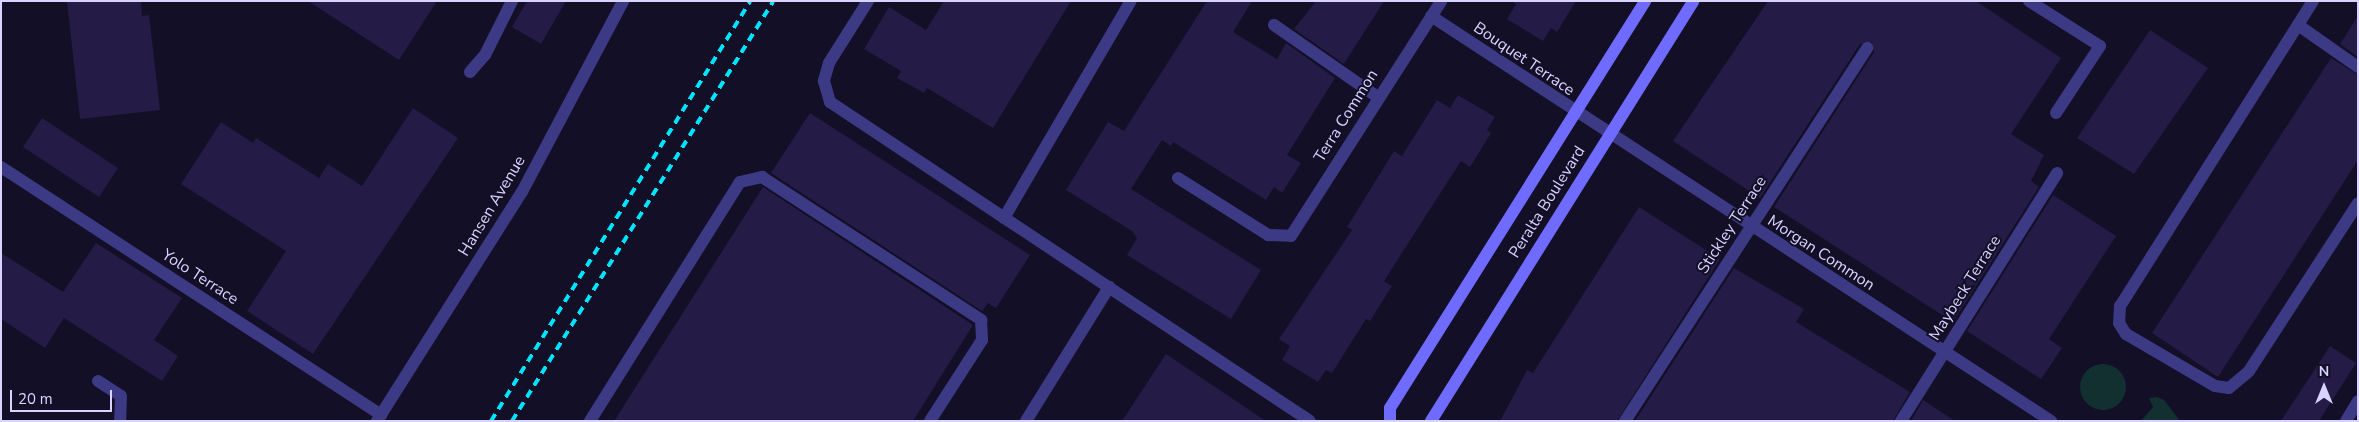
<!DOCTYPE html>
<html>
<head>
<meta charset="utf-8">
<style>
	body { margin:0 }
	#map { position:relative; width:2359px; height:422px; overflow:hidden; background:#130f26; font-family:"Nunito Sans",sans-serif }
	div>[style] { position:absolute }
	.green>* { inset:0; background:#12302f }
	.round { border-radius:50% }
	.building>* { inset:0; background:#241b47 }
	.lane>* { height:12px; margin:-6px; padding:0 6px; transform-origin:6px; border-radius:6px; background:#3d3a85 }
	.street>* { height:12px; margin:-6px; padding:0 6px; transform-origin:6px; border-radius:6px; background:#3d3a85 }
	.secondary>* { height:12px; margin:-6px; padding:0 6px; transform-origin:6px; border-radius:6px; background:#6f6bff }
	.rail>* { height:4px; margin-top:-2px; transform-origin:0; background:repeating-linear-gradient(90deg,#00e5ff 0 8px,transparent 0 14px) }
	span { translate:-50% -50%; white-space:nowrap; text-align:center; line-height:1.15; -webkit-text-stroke:4px #130f26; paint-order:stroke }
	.street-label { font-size:16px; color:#d9d4ff }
	.frame { position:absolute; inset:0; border:2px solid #d9d4ff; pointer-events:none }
	.north { position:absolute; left:2299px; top:362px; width:50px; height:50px; -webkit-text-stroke:4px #130f26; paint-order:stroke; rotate:0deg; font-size:14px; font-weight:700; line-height:20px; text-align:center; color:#d9d4ff }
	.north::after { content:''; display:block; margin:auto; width:18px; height:22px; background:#d9d4ff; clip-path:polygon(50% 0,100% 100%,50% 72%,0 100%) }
	.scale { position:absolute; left:10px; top:390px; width:102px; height:22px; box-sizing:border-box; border:2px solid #d9d4ff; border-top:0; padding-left:6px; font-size:15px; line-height:18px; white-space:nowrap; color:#d9d4ff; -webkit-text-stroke:4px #130f26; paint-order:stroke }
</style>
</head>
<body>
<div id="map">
	<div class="green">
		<div class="round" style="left:2080px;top:364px;width:46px;height:46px"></div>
		<div style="clip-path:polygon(2157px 397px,2164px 400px,2180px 421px,2141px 421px,2153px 407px,2149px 398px)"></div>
	</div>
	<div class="building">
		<div style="clip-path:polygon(67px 1px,141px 1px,142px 16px,149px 15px,160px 110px,80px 119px)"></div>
		<div style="clip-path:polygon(308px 1px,437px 1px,399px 60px)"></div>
		<div style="clip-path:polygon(527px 1px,566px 1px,541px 44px,512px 27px)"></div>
		<div style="clip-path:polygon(944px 1px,1071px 1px,993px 128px,927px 88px,924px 93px,897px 78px,901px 71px,864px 49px,889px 7px,926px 30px)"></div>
		<div style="clip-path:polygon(1207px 1px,1252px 1px,1233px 32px,1277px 59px,1286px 43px,1335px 78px,1287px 155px,1301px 163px,1282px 193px,1274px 187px,1266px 200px,1173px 142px,1171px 146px,1162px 140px,1131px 189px,1261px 270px,1231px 319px,1127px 255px,1137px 238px,1132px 231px,1066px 190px,1108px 122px,1124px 131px)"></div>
		<div style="clip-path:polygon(1316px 1px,1384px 1px,1344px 64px,1294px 29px)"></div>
		<div style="clip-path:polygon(1511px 1px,1576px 1px,1557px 32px,1551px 28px,1543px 41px,1507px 19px,1516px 4px)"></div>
		<div style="clip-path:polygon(1768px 1px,1976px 1px,2061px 58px,2011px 134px,2044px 155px,2031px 181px,2039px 187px,1953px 322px,1774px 207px,1874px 52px,1872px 42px,1860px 44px,1760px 198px,1673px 141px)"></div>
		<div style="clip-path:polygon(2358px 16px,2358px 57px,2340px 44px)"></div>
		<div style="clip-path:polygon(2150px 30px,2208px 68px,2134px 174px,2077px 138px)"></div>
		<div style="clip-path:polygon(2331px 58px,2358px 75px,2358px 160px,2218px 377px,2152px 333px)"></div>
		<div style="clip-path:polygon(1458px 95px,1495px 117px,1487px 130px,1491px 133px,1470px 167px,1461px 161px,1384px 281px,1392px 286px,1370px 321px,1366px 319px,1332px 373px,1326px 370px,1318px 382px,1282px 360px,1290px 346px,1279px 339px,1352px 230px,1347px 227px,1394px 151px,1402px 156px,1437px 100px,1450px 108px)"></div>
		<div style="clip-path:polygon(413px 108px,458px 138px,313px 354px,247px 311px,286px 251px,181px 184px,221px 122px,253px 143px,256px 138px,319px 178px,328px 164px,362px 186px)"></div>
		<div style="clip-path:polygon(810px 113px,1030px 255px,996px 308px,988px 303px,982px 311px,771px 173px)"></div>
		<div style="clip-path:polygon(42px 118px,118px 168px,99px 197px,23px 147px)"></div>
		<div style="clip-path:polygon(763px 187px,973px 325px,913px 421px,614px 421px)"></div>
		<div style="clip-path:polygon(2053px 195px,2116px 236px,2049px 339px,2062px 348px,2041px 379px,1967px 331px)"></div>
		<div style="clip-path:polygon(1639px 207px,1720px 259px,1617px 421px,1500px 421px,1527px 370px,1533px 373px)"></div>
		<div style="clip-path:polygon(96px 243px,182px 298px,154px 340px,178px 356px,162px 381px,64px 318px,45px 348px,1px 319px,1px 253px,63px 292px)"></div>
		<div style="clip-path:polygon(1734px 268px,1804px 309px,1796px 322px,1910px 392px,1893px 421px,1635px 421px)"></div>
		<div style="clip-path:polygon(2330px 346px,2356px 363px,2319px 421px,2281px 421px)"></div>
		<div style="clip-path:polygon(1166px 354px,1266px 421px,1122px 421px)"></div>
		<div style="clip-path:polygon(1923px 400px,1955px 421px,1911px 421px)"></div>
	</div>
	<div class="lane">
		<div style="left:868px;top:1px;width:73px;rotate:122.2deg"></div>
		<div style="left:829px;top:63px;width:19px;rotate:106deg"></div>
		<div style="left:824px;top:81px;width:22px;rotate:74deg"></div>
		<div style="left:830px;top:102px;width:576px;rotate:33.61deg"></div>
		<div style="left:2313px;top:1px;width:361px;rotate:122.3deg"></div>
		<div style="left:2120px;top:306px;width:17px;rotate:93deg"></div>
		<div style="left:2119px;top:323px;width:13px;rotate:58deg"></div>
		<div style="left:2126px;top:334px;width:103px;rotate:30.3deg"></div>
		<div style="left:2215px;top:386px;width:14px;rotate:8deg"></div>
		<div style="left:2229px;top:388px;width:26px;rotate:-40deg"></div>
		<div style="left:2249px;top:371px;width:200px;rotate:-57deg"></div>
		<div style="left:2298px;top:25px;width:73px;rotate:35deg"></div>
		<div style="left:1004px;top:218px;width:251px;rotate:-59.7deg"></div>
		<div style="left:98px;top:381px;width:27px;rotate:33deg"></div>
		<div style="left:121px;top:396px;width:25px;rotate:92deg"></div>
		<div style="left:590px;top:421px;width:282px;rotate:-57.9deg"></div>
		<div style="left:740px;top:182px;width:23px;rotate:-13deg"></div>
		<div style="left:762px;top:177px;width:262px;rotate:33.1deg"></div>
		<div style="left:981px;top:320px;width:20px;rotate:87deg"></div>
		<div style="left:982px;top:340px;width:96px;rotate:122.7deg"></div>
		<div style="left:1026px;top:421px;width:158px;rotate:-58.2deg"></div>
		<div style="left:2346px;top:421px;width:23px;rotate:-59deg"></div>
	</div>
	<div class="street">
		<div style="left:2029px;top:1px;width:84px;rotate:32.4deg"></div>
		<div style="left:2100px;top:46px;width:80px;rotate:123.3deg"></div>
		<div style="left:1431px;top:16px;width:741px;rotate:33.15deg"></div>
		<div style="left:1274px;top:25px;width:124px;rotate:34.8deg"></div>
		<div style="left:470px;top:72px;width:23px;rotate:-49deg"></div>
		<div style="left:485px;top:55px;width:60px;rotate:-63.4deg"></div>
		<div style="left:1px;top:167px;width:454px;rotate:33.1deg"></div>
		<div style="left:1178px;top:178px;width:107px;rotate:32.3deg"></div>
		<div style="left:1268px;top:235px;width:23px;rotate:2deg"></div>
		<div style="left:1291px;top:236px;width:279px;rotate:-57.4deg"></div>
		<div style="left:377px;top:421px;width:271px;rotate:-57.7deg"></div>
		<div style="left:522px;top:192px;width:216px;rotate:-62.1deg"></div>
		<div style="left:1625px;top:421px;width:445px;rotate:-57deg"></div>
		<div style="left:1901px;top:421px;width:293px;rotate:-57.8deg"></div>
	</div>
	<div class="secondary">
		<div style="left:1390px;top:421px;width:13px;rotate:-90deg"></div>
		<div style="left:1390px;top:408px;width:480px;rotate:-57.9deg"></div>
		<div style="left:1431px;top:421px;width:495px;rotate:-58deg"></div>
	</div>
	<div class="rail">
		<div style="left:491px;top:421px;width:493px;rotate:-58.3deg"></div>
		<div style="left:512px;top:421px;width:494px;rotate:-58.1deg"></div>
	</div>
	<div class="street-label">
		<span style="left:1524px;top:59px;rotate:34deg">Bouquet Terrace</span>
		<span style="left:1346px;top:116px;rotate:-58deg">Terra Common</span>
		<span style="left:1547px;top:202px;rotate:-58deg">Peralta Boulevard</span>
		<span style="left:492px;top:206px;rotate:-59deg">Hansen Avenue</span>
		<span style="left:1732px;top:225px;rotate:-57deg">Stickley Terrace</span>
		<span style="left:1821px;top:253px;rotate:33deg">Morgan Common</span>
		<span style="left:200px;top:277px;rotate:33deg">Yolo Terrace</span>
		<span style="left:1965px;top:288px;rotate:-58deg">Maybeck Terrace</span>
	</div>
	<div class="frame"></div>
	<div class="north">N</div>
	<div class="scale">20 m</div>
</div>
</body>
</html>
